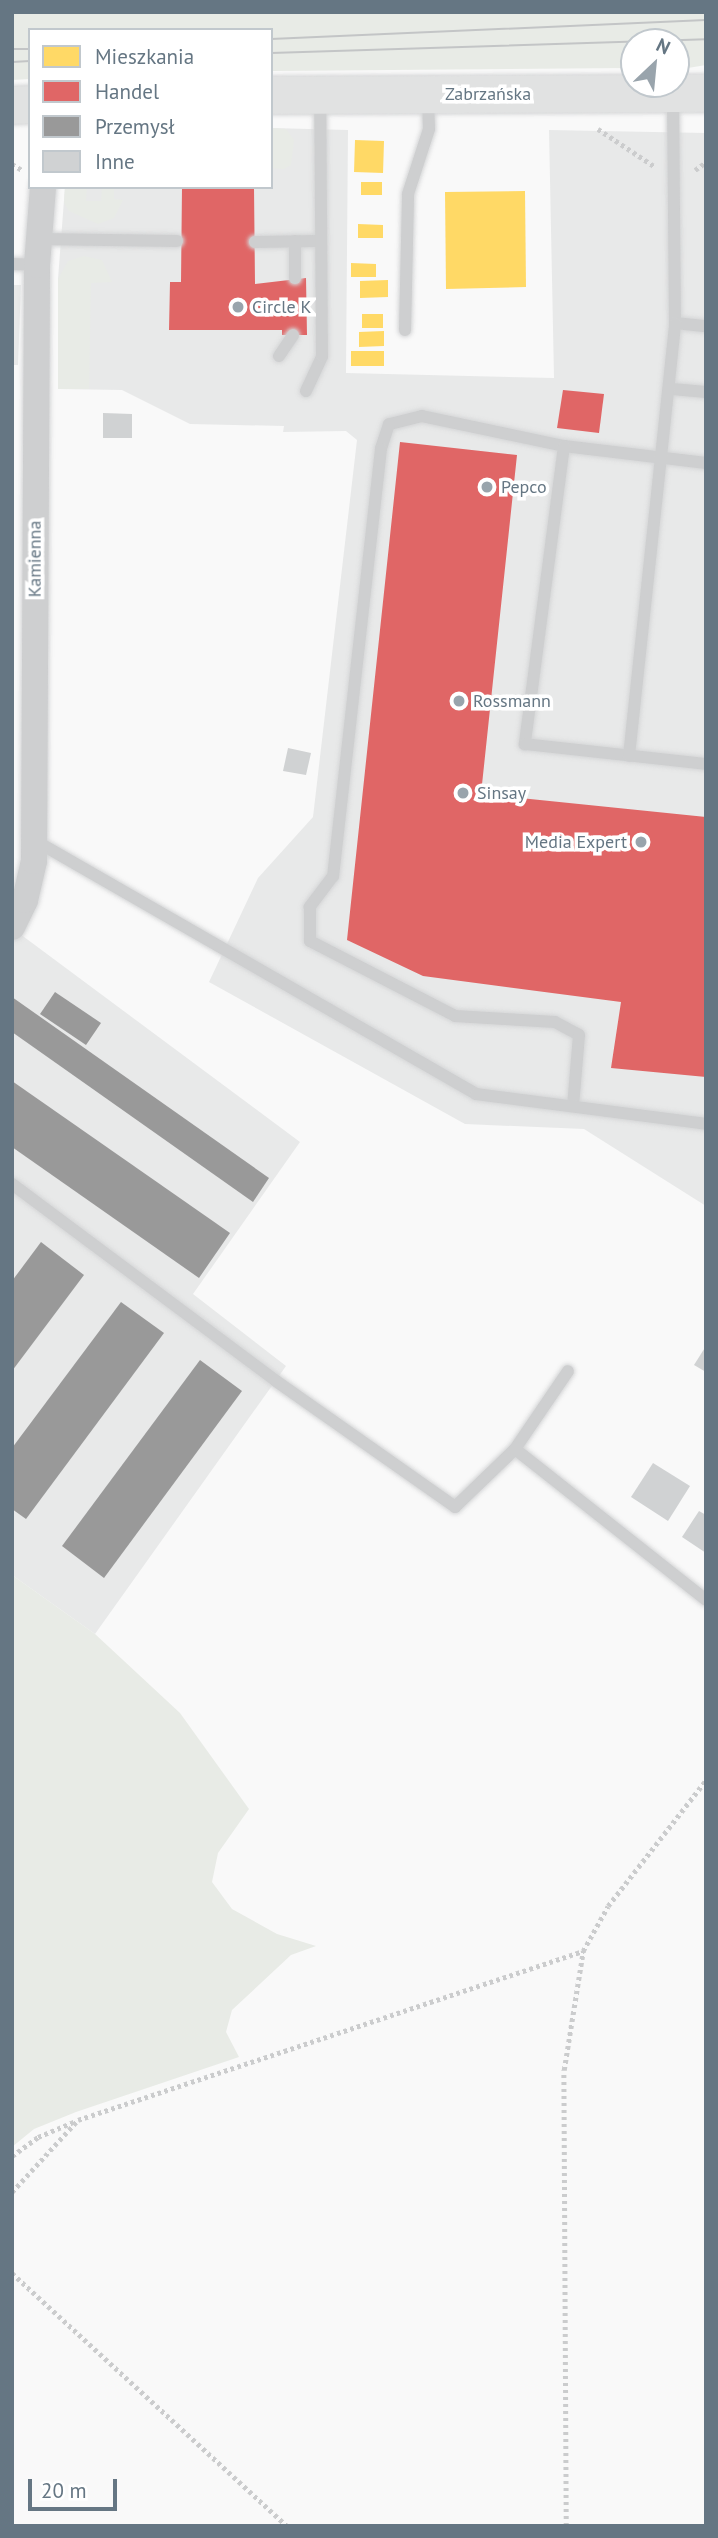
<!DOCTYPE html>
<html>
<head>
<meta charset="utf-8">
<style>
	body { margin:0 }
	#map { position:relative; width:718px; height:2538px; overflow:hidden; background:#f9f9f9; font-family:"PT Sans",sans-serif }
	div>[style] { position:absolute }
	.built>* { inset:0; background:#e8e9e9 }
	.green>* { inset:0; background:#e8ebe6 }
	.homes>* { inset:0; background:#ffd966 }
	.shops>* { inset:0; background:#e06666 }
	.industry>* { inset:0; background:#999 }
	.building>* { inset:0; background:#d0d2d3 }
	.path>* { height:4.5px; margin-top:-2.25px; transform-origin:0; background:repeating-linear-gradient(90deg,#cbcccd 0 3.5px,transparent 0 7px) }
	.roads { filter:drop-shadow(0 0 2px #d5d6d7) drop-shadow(0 0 2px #d5d6d7) }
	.lane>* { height:12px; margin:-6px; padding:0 6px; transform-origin:6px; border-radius:6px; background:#cecfd0 }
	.street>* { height:26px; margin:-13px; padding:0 13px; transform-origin:13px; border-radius:13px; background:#cecfd0 }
	.secondary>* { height:37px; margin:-18.5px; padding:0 18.5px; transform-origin:18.5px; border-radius:18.5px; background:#e1e2e2 }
	.tram>* { height:2px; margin:-1px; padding:0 1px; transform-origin:1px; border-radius:1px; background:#c3c5c6 }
	.dots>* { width:19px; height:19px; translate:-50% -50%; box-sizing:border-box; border:4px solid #fff; border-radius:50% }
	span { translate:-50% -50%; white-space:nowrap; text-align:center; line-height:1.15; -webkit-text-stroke:7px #fff; paint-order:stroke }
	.street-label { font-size:18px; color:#657683 }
	.poi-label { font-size:18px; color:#657683 }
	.left { translate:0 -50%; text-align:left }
	.right { translate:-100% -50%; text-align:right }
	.frame { position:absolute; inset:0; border:14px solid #657683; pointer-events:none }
	.legend { position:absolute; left:28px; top:28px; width:245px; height:161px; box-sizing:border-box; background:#fff; border:2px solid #c1c8cd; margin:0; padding:9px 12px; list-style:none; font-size:21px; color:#657683 }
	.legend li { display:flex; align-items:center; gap:14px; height:35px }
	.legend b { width:35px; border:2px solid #c1c8cd }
	.north { position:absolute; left:620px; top:28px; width:70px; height:70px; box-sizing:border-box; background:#fff; border:2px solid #c1c8cd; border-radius:50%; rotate:26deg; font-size:19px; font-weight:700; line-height:28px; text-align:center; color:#657683 }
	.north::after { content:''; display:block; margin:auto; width:24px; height:32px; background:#99a4ac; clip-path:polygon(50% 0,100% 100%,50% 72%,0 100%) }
	.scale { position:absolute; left:28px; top:2479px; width:89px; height:32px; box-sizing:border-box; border:4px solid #657683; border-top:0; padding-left:9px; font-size:21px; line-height:24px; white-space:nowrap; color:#657683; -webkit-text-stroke:5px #fff; paint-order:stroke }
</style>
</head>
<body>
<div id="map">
	<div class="built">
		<div style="clip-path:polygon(271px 128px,348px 130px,346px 373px,554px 378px,549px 130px,706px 133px,706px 1206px,584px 1129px,465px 1124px,209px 982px,258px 878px,313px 817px,357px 440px,346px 431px,283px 432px,284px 426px,190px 424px,122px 390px,58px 389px,58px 279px,65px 187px,271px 187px)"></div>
		<div style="clip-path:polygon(12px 285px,21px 285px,18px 365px,12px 365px)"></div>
		<div style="clip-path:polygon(12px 928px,300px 1142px,193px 1294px,286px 1366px,95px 1634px,12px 1575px)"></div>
	</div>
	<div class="green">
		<div style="clip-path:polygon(12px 12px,706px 12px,706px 65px,676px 70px,676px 42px,634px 42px,634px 68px,271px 71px,271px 30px,30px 30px,30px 79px,12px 80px)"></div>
		<div style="clip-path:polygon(271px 128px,286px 129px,294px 140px,291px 165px,284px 169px,271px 168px)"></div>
		<div style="clip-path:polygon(65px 187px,87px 187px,86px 201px,101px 201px,102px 187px,114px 187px,114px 199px,123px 200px,114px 218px,98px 224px,69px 211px,64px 203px)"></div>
		<div style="clip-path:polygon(84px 256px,102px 260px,112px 282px,91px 283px,89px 389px,58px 389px,58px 279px,68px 261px)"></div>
		<div style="clip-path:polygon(12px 1575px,95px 1634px,180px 1713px,249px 1809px,218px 1853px,212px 1882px,232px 1909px,277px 1934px,316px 1946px,291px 1955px,232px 2010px,226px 2032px,239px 2057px,76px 2112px,34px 2129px,12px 2147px)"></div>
	</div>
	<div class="homes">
		<div style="clip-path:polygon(355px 140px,384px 141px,383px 173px,354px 172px)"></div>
		<div style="clip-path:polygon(361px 182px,382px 182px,382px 195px,361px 195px)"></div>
		<div style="clip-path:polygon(525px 191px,526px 287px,446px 289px,445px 192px)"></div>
		<div style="clip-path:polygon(358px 224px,383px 225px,383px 238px,358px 238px)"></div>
		<div style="clip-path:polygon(351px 263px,376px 264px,376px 277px,351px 277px)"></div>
		<div style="clip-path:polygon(388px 280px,388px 297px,360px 298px,360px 281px)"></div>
		<div style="clip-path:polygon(362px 314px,383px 314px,383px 328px,362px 328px)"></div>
		<div style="clip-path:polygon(384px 331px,384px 346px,359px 347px,359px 332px)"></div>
		<div style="clip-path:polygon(351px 351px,384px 351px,384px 366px,351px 366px)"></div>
	</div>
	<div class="shops">
		<div style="clip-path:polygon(182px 187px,254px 187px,255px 284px,306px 278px,307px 335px,282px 335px,282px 330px,169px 330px,170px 282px,181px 282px)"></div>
		<div style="clip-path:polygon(563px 390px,604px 394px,599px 433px,557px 428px)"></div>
		<div style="clip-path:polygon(400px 442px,517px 455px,481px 794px,706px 817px,706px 1077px,611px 1068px,621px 1002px,423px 976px,347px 940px)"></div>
	</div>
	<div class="industry">
		<div style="clip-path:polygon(55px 992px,101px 1023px,86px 1045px,40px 1014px)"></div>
		<div style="clip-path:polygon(12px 997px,269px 1178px,253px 1202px,12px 1032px)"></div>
		<div style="clip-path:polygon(12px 1081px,230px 1233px,199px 1278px,12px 1147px)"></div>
		<div style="clip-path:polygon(41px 1242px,84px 1275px,12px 1371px,12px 1281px)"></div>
		<div style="clip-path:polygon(121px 1302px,164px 1333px,26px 1519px,12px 1509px,12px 1448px)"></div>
		<div style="clip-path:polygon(200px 1360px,242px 1391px,104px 1578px,62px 1546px)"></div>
	</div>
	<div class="building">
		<div style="clip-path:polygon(103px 413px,132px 414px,132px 438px,103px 438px)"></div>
		<div style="clip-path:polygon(288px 748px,311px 753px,306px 775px,283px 771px)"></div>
		<div style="clip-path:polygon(706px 1346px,706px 1372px,694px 1365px)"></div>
		<div style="clip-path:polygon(653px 1463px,690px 1486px,668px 1521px,631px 1497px)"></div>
		<div style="clip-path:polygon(699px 1511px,706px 1515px,706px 1553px,682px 1537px)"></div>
	</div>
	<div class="path">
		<div style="left:598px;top:129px;width:67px;rotate:33.5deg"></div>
		<div style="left:12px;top:164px;width:12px;rotate:31deg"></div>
		<div style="left:695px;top:170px;width:14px;rotate:-36deg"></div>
		<div style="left:12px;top:2156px;width:32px;rotate:-36deg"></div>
		<div style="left:38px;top:2137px;width:39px;rotate:-23deg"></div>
		<div style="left:12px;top:2192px;width:98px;rotate:-47.5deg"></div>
		<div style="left:78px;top:2120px;width:533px;rotate:-18.5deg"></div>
		<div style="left:583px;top:1951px;width:51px;rotate:-60.9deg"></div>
		<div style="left:608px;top:1906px;width:160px;rotate:-52.1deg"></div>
		<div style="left:12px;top:2273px;width:374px;rotate:42.6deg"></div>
		<div style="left:566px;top:2526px;width:456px;rotate:-90.3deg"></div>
		<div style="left:564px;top:2070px;width:121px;rotate:-80.9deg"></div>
	</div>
	<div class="roads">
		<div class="lane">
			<div style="left:673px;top:96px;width:227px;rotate:89.5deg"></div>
			<div style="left:675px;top:323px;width:31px;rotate:6deg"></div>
			<div style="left:38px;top:239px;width:139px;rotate:0.8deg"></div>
			<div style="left:255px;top:242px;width:63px;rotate:-0.9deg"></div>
			<div style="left:12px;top:264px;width:25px;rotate:2deg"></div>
			<div style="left:295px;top:278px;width:37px;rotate:-90deg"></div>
			<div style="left:405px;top:330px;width:136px;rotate:-88.7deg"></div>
			<div style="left:408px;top:194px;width:68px;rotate:-72.1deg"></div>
			<div style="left:429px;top:129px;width:31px;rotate:-92deg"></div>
			<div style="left:279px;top:356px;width:25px;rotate:-56deg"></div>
			<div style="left:672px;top:389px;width:34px;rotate:5deg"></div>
			<div style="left:306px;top:391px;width:38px;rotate:-65deg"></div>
			<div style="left:322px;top:356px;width:259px;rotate:-90.4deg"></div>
			<div style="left:564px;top:446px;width:145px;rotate:-168.1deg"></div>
			<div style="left:422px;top:416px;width:34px;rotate:166deg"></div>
			<div style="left:389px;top:424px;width:26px;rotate:108deg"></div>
			<div style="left:381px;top:449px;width:430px;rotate:96.4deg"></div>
			<div style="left:333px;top:876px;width:39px;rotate:127deg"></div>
			<div style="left:310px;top:907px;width:34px;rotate:90deg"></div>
			<div style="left:310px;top:941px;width:163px;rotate:27.3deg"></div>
			<div style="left:455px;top:1016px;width:100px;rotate:3.4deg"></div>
			<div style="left:555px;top:1022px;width:27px;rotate:28deg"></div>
			<div style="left:579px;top:1035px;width:71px;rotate:94.8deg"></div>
			<div style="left:706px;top:463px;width:143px;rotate:-173.2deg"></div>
			<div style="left:564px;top:446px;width:301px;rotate:97.5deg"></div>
			<div style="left:525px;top:744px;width:182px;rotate:6.3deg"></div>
			<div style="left:629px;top:756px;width:435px;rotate:-83.9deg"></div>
			<div style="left:34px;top:840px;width:510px;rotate:29.88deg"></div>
			<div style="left:476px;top:1094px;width:232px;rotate:7.4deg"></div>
			<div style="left:12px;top:1184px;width:329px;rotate:36.7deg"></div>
			<div style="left:276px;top:1381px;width:219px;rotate:35.1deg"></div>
			<div style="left:455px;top:1507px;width:83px;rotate:-44deg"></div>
			<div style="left:515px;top:1449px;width:243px;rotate:38.3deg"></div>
			<div style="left:515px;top:1449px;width:94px;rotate:-55.8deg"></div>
		</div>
		<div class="street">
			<div style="left:12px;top:927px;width:30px;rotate:-64deg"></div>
			<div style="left:25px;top:900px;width:40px;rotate:-77deg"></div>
			<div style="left:34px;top:861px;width:596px;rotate:-89.71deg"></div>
			<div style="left:37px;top:265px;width:78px;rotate:-85.6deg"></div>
		</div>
		<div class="secondary">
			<div style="left:271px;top:95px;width:435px;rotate:-0.3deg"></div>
			<div style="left:12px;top:105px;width:18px;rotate:-3deg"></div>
		</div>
	</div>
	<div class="tram">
		<div style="left:271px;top:39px;width:435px;rotate:-2.5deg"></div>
		<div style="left:12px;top:49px;width:18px"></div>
		<div style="left:271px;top:53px;width:435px;rotate:-1.8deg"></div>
		<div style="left:12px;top:62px;width:18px;rotate:-3deg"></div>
	</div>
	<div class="dots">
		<div style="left:238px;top:307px;background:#99a4ac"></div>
		<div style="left:487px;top:487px;background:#99a4ac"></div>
		<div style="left:459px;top:701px;background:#99a4ac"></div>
		<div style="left:463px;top:793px;background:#99a4ac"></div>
		<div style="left:641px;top:842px;background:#99a4ac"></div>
	</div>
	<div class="street-label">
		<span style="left:488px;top:94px">Zabrzańska</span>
		<span style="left:35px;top:559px;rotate:-90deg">Kamienna</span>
	</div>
	<div class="poi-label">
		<span class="left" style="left:252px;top:307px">Circle K</span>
		<span class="left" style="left:501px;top:487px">Pepco</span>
		<span class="left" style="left:473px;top:701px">Rossmann</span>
		<span class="left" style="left:477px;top:793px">Sinsay</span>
		<span class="right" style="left:627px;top:842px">Media Expert</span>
	</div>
	<div class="frame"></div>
	<ul class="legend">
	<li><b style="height:19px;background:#ffd966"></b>Mieszkania</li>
	<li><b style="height:19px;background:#e06666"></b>Handel</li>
	<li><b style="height:19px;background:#999"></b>Przemysł</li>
	<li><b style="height:19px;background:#d0d2d3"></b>Inne</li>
	</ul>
	<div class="north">N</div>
	<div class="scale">20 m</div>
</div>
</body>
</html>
